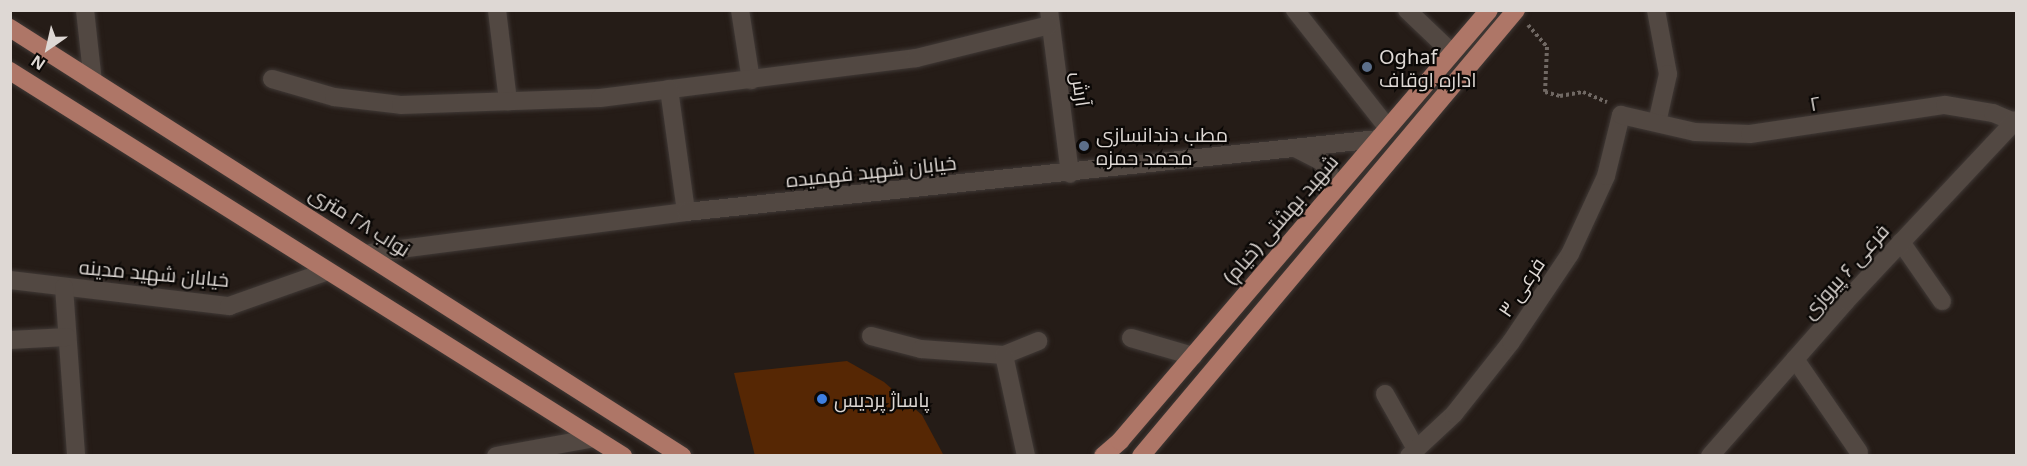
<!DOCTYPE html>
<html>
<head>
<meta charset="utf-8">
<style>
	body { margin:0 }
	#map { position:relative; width:2027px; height:466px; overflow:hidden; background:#251c17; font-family:"Noto Sans",Cairo,sans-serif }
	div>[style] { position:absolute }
	.building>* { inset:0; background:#562704 }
	.path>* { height:4px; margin-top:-2px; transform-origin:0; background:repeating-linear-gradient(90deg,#706863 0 3px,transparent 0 6px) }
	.roads { filter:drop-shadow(0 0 2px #403936) drop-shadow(0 0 2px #403936) }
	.minor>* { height:18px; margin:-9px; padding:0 9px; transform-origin:9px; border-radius:9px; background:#524842 }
	.major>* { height:18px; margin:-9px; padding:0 9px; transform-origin:9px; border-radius:9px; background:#ae7667 }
	.dots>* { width:16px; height:16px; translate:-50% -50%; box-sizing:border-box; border:3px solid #0b0806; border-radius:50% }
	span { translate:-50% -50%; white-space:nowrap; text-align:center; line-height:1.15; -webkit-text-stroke:4.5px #0b0806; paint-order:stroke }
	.poi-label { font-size:20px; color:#ded8d4 }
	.left { translate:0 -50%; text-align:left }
	.street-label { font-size:20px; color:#ded8d4 }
	.frame { position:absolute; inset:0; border:12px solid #ded8d4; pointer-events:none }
	.north { position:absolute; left:18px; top:18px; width:60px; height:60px; -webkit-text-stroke:4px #0b0806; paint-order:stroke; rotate:214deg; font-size:16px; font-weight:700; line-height:24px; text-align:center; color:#ded8d4 }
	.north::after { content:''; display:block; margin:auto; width:21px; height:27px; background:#ded8d4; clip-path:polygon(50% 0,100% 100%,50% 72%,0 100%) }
</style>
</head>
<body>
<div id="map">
	<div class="building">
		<div style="clip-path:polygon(847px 361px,884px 382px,922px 415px,944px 456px,755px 456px,734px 373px)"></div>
	</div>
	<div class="path">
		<div style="left:1528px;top:25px;width:29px;rotate:49deg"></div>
		<div style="left:1547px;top:47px;width:45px;rotate:92.5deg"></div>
		<div style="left:1545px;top:92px;width:16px;rotate:15deg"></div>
		<div style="left:1560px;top:96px;width:23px;rotate:-10deg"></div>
		<div style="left:1583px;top:92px;width:26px;rotate:23deg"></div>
	</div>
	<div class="roads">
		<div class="minor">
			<div style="left:85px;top:10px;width:72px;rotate:83.7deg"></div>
			<div style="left:497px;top:10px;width:92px;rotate:83.1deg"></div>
			<div style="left:740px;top:10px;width:71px;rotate:81.1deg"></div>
			<div style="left:1049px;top:10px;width:165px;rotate:82.7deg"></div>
			<div style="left:1295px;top:10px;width:150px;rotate:51.8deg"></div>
			<div style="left:1407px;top:10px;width:62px;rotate:43.7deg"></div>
			<div style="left:1656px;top:10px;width:65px;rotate:79.4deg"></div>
			<div style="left:1668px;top:74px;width:50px;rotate:102.7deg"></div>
			<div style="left:272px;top:79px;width:65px;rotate:16.2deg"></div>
			<div style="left:334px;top:97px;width:67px;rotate:6.8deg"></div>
			<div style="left:401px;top:105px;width:199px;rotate:-2deg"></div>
			<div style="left:600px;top:98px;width:319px;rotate:-7.2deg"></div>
			<div style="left:916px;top:58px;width:137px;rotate:-13.9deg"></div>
			<div style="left:669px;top:89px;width:124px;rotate:82.1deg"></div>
			<div style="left:1297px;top:149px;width:27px;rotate:27deg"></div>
			<div style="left:1321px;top:161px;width:11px;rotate:52deg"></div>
			<div style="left:1328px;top:170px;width:22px;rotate:74deg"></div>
			<div style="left:1901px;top:242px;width:72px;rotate:55.2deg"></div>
			<div style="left:370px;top:253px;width:319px;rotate:-7.4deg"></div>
			<div style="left:686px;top:212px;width:696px;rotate:-6.02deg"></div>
			<div style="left:10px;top:280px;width:221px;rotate:6.8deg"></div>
			<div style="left:229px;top:306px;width:102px;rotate:-19.5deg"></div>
			<div style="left:64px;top:287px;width:169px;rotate:85.9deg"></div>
			<div style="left:871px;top:336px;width:52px;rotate:14.6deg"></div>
			<div style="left:921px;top:349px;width:83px;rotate:4.1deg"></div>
			<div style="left:1004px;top:355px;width:37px;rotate:-22deg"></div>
			<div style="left:1131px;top:338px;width:65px;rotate:16.2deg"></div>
			<div style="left:10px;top:340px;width:57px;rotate:-3deg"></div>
			<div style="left:1004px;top:355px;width:103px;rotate:77.7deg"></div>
			<div style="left:1795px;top:359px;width:113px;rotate:55.5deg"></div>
			<div style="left:1385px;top:394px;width:63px;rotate:60.6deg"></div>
			<div style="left:496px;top:456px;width:101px;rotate:-10.3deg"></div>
			<div style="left:1409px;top:456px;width:62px;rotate:-43deg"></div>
			<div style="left:1454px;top:414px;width:92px;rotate:-51.6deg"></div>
			<div style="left:1511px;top:342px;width:106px;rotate:-56.2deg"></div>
			<div style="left:1570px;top:254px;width:86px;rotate:-65.2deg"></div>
			<div style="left:1606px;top:176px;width:63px;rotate:-76.2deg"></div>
			<div style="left:1621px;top:115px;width:76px;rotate:12.9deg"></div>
			<div style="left:1695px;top:132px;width:55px;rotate:2.1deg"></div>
			<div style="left:1750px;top:134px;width:197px;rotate:-8.5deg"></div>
			<div style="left:1945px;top:105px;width:49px;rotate:9.5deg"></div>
			<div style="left:1993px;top:113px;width:25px;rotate:23deg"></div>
			<div style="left:1710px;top:456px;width:206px;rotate:-48.7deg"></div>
			<div style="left:1846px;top:301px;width:248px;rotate:-46.8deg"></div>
		</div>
		<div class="major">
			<div style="left:10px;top:28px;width:797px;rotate:32.49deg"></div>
			<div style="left:10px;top:71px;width:724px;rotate:32.13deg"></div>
			<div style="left:1103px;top:456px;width:23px;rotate:-41deg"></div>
			<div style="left:1120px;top:441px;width:567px;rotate:-49.43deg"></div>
			<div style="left:1141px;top:456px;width:583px;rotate:-49.94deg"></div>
		</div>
	</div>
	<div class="dots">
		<div style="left:1367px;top:67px;background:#5c6f8a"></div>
		<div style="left:1084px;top:146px;background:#5c6f8a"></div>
		<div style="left:822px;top:399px;background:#3f7fe0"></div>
	</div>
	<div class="poi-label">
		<span class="left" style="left:1379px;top:68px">Oghaf<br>اداره اوقاف</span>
		<span class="left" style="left:1096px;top:146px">مطب دندانسازی<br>محمد حمزه</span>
		<span class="left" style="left:834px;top:399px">پاساژ پردیس</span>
	</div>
	<div class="street-label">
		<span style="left:1081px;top:89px;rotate:82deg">آرش</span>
		<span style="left:1815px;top:103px;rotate:-10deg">۲</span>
		<span style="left:871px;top:171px;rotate:-6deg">خیابان شهید فهمیده</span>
		<span style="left:1280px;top:219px;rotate:-49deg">شهید بهشتی (خیام)</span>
		<span style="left:360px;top:221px;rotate:32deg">نواب ۲۸ متری</span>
		<span style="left:1845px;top:271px;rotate:-48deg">فرعی ۶ پیروزی</span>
		<span style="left:154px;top:273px;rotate:5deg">خیابان شهید مدینه</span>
		<span style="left:1521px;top:287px;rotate:-56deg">فرعی ۳</span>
	</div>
	<div class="frame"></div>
	<div class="north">N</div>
</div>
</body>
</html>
